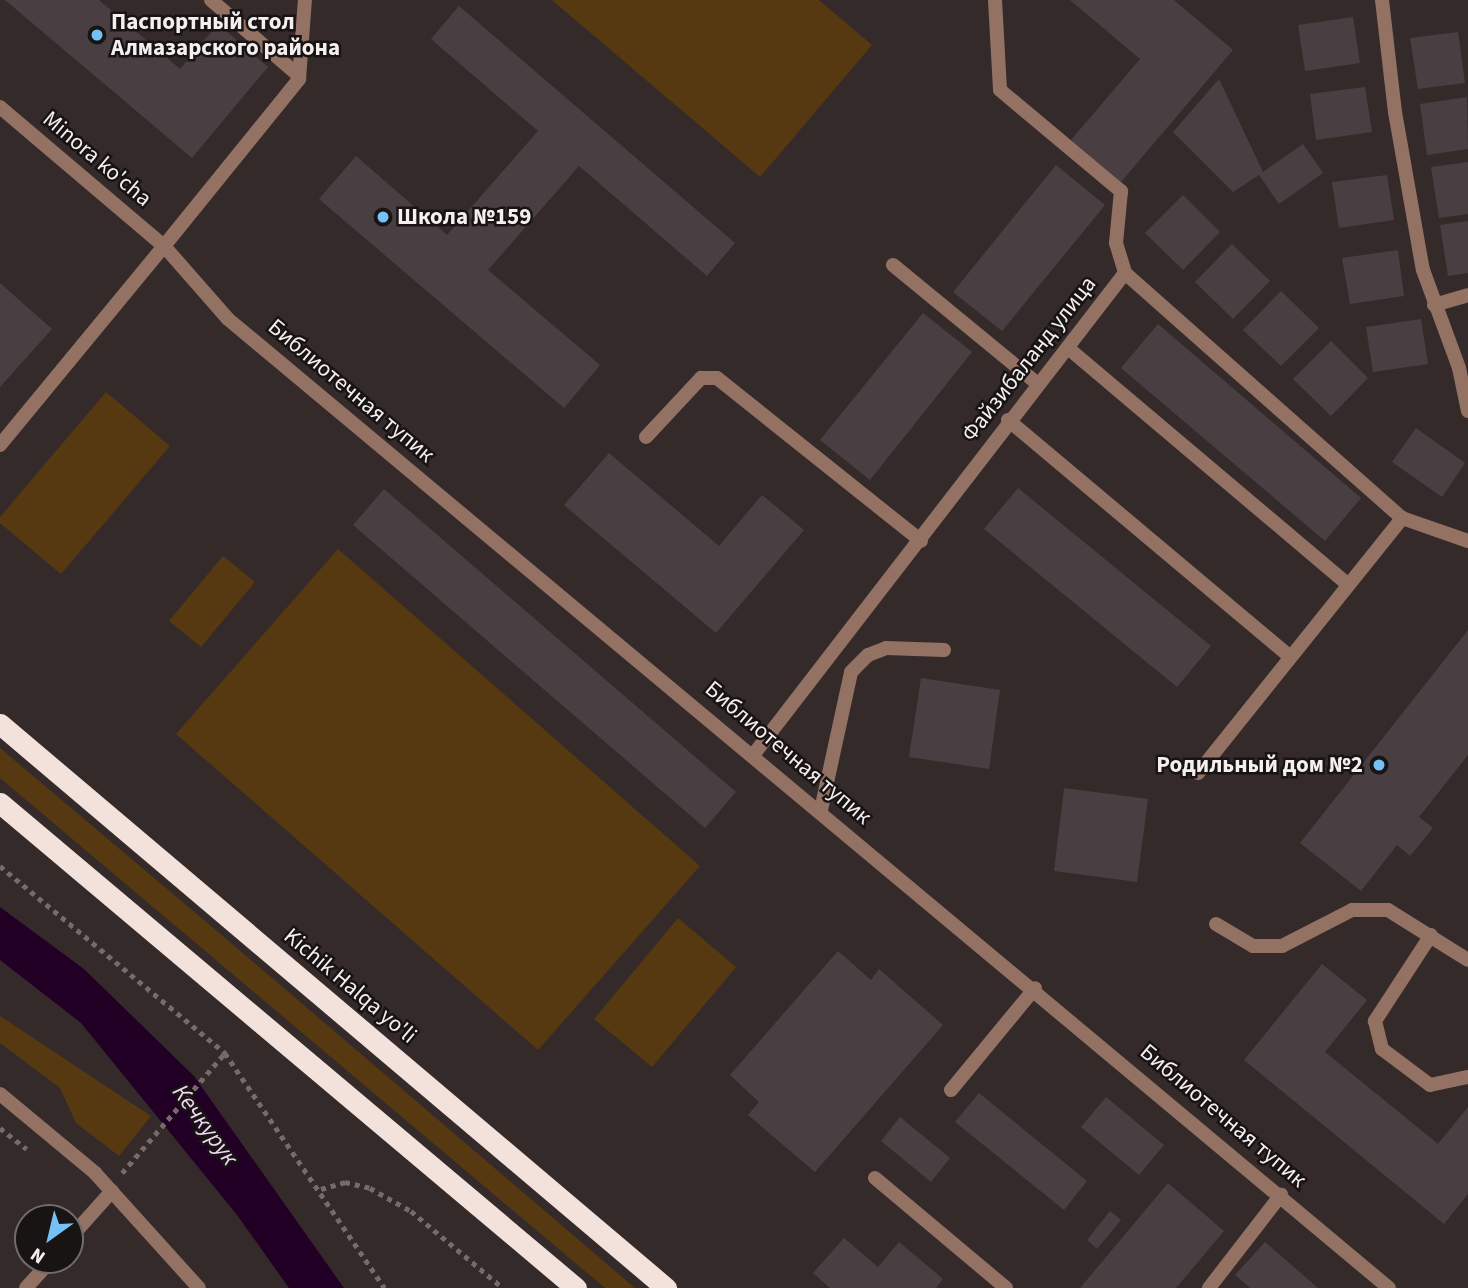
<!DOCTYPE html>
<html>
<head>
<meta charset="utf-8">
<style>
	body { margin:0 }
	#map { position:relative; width:1468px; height:1288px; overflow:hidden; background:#352a2a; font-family:"Source Sans 3",sans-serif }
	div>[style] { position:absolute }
	.green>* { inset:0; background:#563911 }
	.water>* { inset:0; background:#220026 }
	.building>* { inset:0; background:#493f43 }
	.path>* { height:4.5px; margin-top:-2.25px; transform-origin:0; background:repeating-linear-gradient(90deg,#756b6b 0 5px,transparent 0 10px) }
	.lane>* { height:14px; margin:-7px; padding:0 7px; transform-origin:7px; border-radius:7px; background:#937264 }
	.street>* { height:14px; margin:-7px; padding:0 7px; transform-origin:7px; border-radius:7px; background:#937264 }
	.highway>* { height:21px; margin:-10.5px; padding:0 10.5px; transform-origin:10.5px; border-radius:10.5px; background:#f3e2db }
	.dots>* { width:19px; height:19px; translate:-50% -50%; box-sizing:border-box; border:4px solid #191414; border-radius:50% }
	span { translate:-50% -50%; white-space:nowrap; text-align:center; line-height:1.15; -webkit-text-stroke:5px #191414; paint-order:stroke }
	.poi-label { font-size:23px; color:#f6efef; font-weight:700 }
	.left { translate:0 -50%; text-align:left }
	.right { translate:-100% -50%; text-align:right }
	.street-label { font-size:23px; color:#f6efef }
	.water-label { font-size:24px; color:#f3d6f7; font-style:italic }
	.north { position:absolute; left:14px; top:1204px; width:70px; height:70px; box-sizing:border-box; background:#191414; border:2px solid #716c6c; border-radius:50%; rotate:214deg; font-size:19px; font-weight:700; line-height:28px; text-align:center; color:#f6efef }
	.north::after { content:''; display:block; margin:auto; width:24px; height:32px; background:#75c0f6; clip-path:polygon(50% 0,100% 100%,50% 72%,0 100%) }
</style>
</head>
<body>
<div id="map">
	<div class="green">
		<div style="clip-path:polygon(552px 0,819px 0,872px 45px,760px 177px)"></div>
		<div style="clip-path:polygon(106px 392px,170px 446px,61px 574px,0 523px,0 517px)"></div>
		<div style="clip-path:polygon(338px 549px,700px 866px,538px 1050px,176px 734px)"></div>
		<div style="clip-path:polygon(223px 556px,255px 582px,201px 647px,169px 621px)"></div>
		<div style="clip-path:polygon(0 748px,224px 937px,635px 1288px,605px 1288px,0 778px)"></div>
		<div style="clip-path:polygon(678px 918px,736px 967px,652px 1067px,594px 1019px)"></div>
		<div style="clip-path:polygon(0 1016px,151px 1116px,119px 1156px,76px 1123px,60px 1088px,0 1043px)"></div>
	</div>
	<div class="water">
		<div style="clip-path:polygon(0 907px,84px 969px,194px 1076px,344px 1288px,289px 1288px,237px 1215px,81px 1023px,0 960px)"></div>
	</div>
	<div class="building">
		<div style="clip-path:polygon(5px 0,99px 0,180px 69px,218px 24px,268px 67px,192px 158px)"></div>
		<div style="clip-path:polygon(1070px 0,1174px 0,1233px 50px,1121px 182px,1071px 140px,1140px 59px)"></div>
		<div style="clip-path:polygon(459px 6px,735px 243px,707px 276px,579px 166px,488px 270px,600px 365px,564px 408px,319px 199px,356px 156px,447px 235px,538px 131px,431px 39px)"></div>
		<div style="clip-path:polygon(1353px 17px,1360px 63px,1305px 71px,1298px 25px)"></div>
		<div style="clip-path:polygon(1458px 32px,1465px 83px,1418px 89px,1410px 38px)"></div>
		<div style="clip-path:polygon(1219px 79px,1263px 172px,1303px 144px,1323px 173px,1279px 204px,1259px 175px,1233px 192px,1173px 132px)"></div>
		<div style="clip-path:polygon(1365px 87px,1372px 132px,1316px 140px,1310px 94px)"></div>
		<div style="clip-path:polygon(1467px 97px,1468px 149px,1427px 155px,1420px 104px)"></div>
		<div style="clip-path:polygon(1468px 162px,1468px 214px,1439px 218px,1431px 167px)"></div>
		<div style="clip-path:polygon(1056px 165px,1105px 205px,1002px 331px,953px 292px)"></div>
		<div style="clip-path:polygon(1387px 175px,1394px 220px,1339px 228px,1332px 182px)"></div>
		<div style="clip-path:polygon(1183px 195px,1220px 232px,1183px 270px,1145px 233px)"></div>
		<div style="clip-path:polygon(1468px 221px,1468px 273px,1448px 276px,1440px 225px)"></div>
		<div style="clip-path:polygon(1232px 244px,1270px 281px,1233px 319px,1195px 282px)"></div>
		<div style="clip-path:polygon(1398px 250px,1404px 296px,1350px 304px,1342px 258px)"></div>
		<div style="clip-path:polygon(0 283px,52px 329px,0 387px)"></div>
		<div style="clip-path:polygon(1281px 291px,1319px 328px,1281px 366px,1243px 330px)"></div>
		<div style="clip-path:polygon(923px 313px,972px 352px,870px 480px,820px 440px)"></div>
		<div style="clip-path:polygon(1421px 319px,1428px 364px,1373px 372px,1366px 327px)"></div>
		<div style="clip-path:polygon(1158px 324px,1361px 498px,1325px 541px,1121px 368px)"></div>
		<div style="clip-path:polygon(1331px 341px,1368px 378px,1331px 416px,1293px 379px)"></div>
		<div style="clip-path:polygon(1416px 428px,1465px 463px,1442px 497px,1392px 462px)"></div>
		<div style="clip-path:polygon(609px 453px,719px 546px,762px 495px,804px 530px,716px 633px,564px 505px)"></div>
		<div style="clip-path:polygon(1018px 488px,1211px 646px,1177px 687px,984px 529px)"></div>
		<div style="clip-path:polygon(384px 489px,736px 792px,705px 828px,353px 525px)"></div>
		<div style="clip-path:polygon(1468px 630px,1468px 755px,1419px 817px,1433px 828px,1410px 856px,1397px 845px,1361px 891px,1300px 843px)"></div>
		<div style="clip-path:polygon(921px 678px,1000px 690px,989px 769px,909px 757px)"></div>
		<div style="clip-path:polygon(1064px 788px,1148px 799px,1137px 882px,1054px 871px)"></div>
		<div style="clip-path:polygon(838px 951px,871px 980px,879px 969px,943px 1025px,815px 1172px,748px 1115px,759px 1102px,730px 1075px)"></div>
		<div style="clip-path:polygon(1322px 964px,1367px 1000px,1325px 1052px,1438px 1144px,1468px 1107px,1468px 1194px,1444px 1224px,1244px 1060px)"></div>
		<div style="clip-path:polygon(979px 1093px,1087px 1181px,1064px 1210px,955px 1122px)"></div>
		<div style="clip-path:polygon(1106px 1097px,1164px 1145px,1139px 1175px,1081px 1127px)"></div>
		<div style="clip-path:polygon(900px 1117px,950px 1158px,931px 1182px,881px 1141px)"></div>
		<div style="clip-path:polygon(1168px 1183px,1224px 1231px,1176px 1288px,1080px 1288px)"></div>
		<div style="clip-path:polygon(1110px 1211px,1121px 1220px,1097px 1249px,1087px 1240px)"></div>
		<div style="clip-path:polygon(844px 1238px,878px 1267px,899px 1242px,943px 1279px,936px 1288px,830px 1288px,813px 1273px)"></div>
		<div style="clip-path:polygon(1265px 1242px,1318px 1288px,1250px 1288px,1235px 1275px)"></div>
	</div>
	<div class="path">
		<div style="left:0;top:866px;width:293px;rotate:39.7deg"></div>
		<div style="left:225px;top:1053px;width:284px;rotate:55.8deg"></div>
		<div style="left:0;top:1128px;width:34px;rotate:38deg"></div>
		<div style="left:122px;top:1173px;width:158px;rotate:-49.4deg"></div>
		<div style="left:321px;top:1189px;width:25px;rotate:-16deg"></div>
		<div style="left:345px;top:1182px;width:26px;rotate:13deg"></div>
		<div style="left:370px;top:1188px;width:47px;rotate:29.3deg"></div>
		<div style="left:411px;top:1211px;width:120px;rotate:39.9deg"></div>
	</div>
	<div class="lane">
		<div style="left:211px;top:0;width:116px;rotate:40.8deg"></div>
		<div style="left:995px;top:0;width:90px;rotate:86.8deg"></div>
		<div style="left:1000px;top:90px;width:158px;rotate:39.9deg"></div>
		<div style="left:1121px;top:191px;width:52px;rotate:95.5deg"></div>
		<div style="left:1116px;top:243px;width:31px;rotate:73deg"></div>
		<div style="left:0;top:107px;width:215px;rotate:40.3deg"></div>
		<div style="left:164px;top:246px;width:215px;rotate:-51deg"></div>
		<div style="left:299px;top:79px;width:79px;rotate:-85.7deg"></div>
		<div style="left:893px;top:265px;width:188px;rotate:39.4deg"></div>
		<div style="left:1434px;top:305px;width:35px;rotate:-16deg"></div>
		<div style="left:1068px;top:348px;width:367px;rotate:40.2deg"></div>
		<div style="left:1008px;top:420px;width:368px;rotate:40deg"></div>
		<div style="left:646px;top:437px;width:81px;rotate:-47deg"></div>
		<div style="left:701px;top:378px;width:16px"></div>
		<div style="left:717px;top:378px;width:261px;rotate:38.6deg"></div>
		<div style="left:1198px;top:773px;width:327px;rotate:-51.3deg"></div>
		<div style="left:821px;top:810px;width:141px;rotate:-77.7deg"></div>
		<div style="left:851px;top:672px;width:24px;rotate:-45deg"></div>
		<div style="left:868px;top:655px;width:19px;rotate:-21deg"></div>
		<div style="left:886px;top:648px;width:58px;rotate:2deg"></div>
		<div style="left:1216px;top:924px;width:43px;rotate:30.7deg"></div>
		<div style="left:1253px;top:946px;width:29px"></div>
		<div style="left:1282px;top:946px;width:79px;rotate:-27.2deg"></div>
		<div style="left:1352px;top:910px;width:36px"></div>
		<div style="left:1388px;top:910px;width:94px;rotate:32deg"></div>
		<div style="left:1431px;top:935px;width:103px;rotate:123.1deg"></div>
		<div style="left:1375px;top:1021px;width:29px;rotate:76deg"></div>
		<div style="left:1382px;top:1049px;width:60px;rotate:36.9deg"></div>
		<div style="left:1430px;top:1085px;width:39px;rotate:-12deg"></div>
		<div style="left:951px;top:1090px;width:132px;rotate:-50.5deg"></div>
		<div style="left:875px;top:1178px;width:171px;rotate:40deg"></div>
		<div style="left:70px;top:1238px;width:63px;rotate:-48.2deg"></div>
		<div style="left:26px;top:1288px;width:38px;rotate:-48deg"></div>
		<div style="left:1209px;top:1288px;width:118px;rotate:-52.3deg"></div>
	</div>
	<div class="street">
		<div style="left:1382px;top:0;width:113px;rotate:83.4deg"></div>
		<div style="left:1395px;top:112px;width:160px;rotate:80deg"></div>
		<div style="left:1423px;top:270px;width:104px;rotate:69.8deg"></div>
		<div style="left:1459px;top:368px;width:44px;rotate:78.2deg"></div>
		<div style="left:0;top:445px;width:258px;rotate:-50.5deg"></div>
		<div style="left:164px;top:246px;width:97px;rotate:48.8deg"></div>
		<div style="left:228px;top:319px;width:1512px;rotate:39.85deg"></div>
		<div style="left:754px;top:754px;width:607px;rotate:-52.36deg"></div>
		<div style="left:1125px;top:273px;width:370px;rotate:41.5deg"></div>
		<div style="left:1402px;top:518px;width:70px;rotate:19.2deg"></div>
		<div style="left:0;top:1094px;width:124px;rotate:39.7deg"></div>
		<div style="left:95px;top:1173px;width:155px;rotate:47.9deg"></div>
	</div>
	<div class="highway">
		<div style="left:0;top:724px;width:873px;rotate:40.26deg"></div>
		<div style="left:0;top:803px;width:753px;rotate:40.1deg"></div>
	</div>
	<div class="dots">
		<div style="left:97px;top:35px;background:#75c0f6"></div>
		<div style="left:383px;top:217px;background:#75c0f6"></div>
		<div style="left:1379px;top:765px;background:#75c0f6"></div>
	</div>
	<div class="poi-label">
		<span class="left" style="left:111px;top:35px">Паспортный стол<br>Алмазарского района</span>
		<span class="left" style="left:397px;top:217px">Школа №159</span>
		<span class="right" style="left:1363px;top:765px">Родильный дом №2</span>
	</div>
	<div class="street-label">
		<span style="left:97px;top:159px;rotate:40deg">Minora ko'cha</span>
		<span style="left:1029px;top:359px;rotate:-52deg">Файзибаланд улица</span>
		<span style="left:351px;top:391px;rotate:40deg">Библиотечная тупик</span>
		<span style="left:788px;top:753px;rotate:40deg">Библиотечная тупик</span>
		<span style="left:350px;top:986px;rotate:40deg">Kichik Halqa yo'li</span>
		<span style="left:1223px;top:1116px;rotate:40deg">Библиотечная тупик</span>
	</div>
	<div class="water-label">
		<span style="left:205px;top:1125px;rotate:54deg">Кечкурук</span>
	</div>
	<div class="north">N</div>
</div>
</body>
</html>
